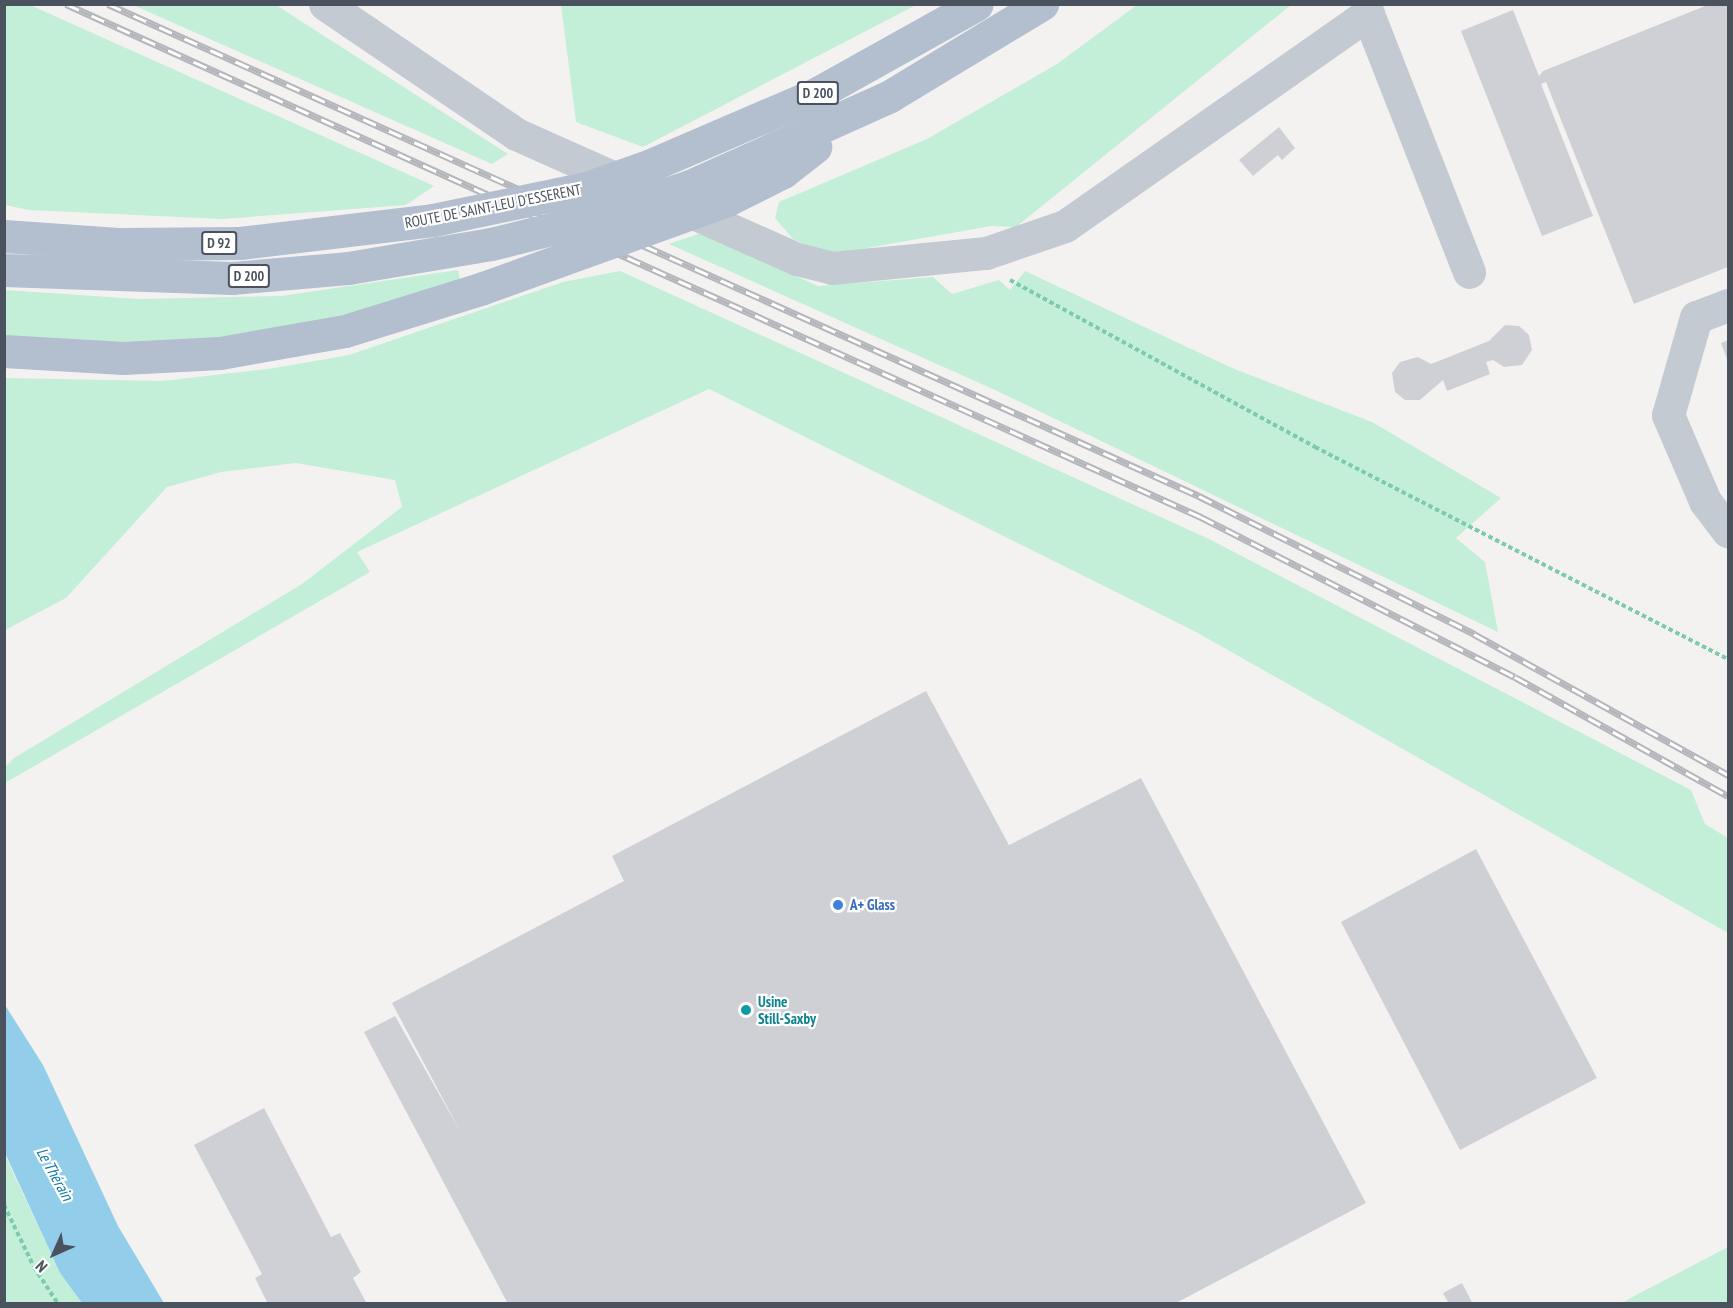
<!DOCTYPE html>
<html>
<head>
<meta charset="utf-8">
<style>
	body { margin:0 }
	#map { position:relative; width:1733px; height:1308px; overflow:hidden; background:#f4f2f1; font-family:"PT Sans Narrow",sans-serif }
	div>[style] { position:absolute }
	.green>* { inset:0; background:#c3eed8 }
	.water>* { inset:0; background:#92cee9 }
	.building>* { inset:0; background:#cfd0d5 }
	.path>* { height:4px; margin-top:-2px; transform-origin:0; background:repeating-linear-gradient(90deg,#7ccbac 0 4.5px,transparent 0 7.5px) }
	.minor>* { height:33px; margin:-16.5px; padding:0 16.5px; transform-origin:16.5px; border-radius:16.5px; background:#c3cad2 }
	.major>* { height:33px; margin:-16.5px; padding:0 16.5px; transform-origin:16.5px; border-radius:16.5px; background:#b3bece }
	.rail>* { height:7px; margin-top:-3.5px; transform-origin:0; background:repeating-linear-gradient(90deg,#fff 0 14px,#b4b6bb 0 28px); box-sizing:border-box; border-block:2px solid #b4b6bb }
	.major-bridge>* { height:33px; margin:-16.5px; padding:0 16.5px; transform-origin:16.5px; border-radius:16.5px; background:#b3bece }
	.dots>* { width:16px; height:16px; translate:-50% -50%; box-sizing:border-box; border:3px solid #fff; border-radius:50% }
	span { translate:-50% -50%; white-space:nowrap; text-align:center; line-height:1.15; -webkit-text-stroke:4.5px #fff; paint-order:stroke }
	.shield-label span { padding:2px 4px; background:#fff; border:2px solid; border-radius:4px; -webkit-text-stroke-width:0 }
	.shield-label { font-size:14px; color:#4a525e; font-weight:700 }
	.street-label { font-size:15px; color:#4a525e }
	.shop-label { font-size:15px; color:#366cbe; font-weight:700 }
	.left { translate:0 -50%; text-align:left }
	.culture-label { font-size:15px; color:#0d838f; font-weight:700 }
	.water-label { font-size:16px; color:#1279a9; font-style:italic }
	.frame { position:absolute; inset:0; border:6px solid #4a525e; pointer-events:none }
	.north { position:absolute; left:24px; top:1224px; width:60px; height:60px; -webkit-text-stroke:4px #fff; paint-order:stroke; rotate:225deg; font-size:16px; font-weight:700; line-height:24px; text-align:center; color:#4a525e }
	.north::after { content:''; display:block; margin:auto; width:21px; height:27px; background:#4a525e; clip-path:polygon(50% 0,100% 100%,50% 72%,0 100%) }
</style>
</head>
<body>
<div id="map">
	<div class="green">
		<div style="clip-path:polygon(5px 4px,30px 5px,434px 186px,406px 205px,222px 219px,29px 210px,5px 205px)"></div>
		<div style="clip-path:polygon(133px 5px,276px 5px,508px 154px,492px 164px)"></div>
		<div style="clip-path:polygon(561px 5px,561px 4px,916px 5px,643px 147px,576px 122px)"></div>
		<div style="clip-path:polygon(1137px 5px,1291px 5px,1016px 227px,991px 226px,828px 255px,793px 239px,775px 218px,779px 202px,927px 139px,1057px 64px)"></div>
		<div style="clip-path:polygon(701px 233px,818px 286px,933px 277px,952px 294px,999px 280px,1010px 290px,1025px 271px,1232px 368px,1372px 422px,1501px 498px,1456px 538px,1485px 562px,1498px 632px,995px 390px,669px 244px)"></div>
		<div style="clip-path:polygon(458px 270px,461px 283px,306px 328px,141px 346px,5px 338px,4px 290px,139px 299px,281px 296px)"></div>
		<div style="clip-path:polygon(620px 271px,1209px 539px,1691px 790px,1705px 824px,1728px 838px,1728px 933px,1196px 632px,709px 389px,357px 552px,370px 572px,5px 783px,5px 767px,14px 758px,302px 584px,402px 507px,395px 480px,296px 463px,221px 472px,167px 487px,66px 598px,5px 630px,5px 378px,162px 381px,275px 368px,349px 355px,563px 282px)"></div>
		<div style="clip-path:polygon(4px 1153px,60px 1273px,82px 1303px,5px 1303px)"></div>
		<div style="clip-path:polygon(1728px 1247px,1728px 1303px,1621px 1303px)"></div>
	</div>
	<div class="water">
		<div style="clip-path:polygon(5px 1005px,43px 1065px,118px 1226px,164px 1303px,82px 1303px,60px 1273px,5px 1153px)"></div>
	</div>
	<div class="building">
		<div style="clip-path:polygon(1710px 4px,1728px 4px,1728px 267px,1634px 304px,1546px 82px,1541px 84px,1593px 216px,1542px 236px,1461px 31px,1513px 10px,1539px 76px,1543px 71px)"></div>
		<div style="clip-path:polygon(1279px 127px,1295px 148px,1282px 160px,1278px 155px,1253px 176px,1239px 160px)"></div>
		<div style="clip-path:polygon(1505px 325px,1519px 326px,1529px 335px,1532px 350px,1522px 365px,1504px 367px,1493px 360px,1486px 362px,1490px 374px,1447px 391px,1443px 380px,1420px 400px,1405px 400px,1395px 392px,1392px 373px,1400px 362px,1418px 357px,1431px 364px,1489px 341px)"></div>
		<div style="clip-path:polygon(1728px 340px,1728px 362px,1721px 343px)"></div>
		<div style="clip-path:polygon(926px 691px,1009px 845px,1141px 778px,1366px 1203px,1174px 1304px,508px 1304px,364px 1032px,395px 1016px,461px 1133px,392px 1003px,624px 881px,612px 856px)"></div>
		<div style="clip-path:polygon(1476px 849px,1597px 1078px,1460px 1150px,1341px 922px)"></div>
		<div style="clip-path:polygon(264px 1108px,331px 1237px,340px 1233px,361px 1272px,353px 1278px,367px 1304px,268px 1304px,255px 1278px,262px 1274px,194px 1145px)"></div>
		<div style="clip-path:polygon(1462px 1283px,1473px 1304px,1449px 1304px,1443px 1293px)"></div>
	</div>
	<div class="path">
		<div style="left:1010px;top:280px;width:348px;rotate:28.7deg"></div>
		<div style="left:1315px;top:447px;width:464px;rotate:27.2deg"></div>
		<div style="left:4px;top:1205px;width:69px;rotate:64.2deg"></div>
		<div style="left:34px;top:1267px;width:44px;rotate:57deg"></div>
	</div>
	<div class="minor">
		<div style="left:325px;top:4px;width:231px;rotate:34.2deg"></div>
		<div style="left:516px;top:134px;width:308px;rotate:24deg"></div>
		<div style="left:797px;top:259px;width:36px;rotate:14deg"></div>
		<div style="left:832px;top:268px;width:155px;rotate:-5.6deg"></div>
		<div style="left:986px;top:253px;width:83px;rotate:-18.9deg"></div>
		<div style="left:1065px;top:226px;width:370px;rotate:-35deg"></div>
		<div style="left:1368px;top:14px;width:277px;rotate:68.6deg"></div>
		<div style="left:1728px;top:305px;width:34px;rotate:159deg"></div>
		<div style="left:1696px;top:317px;width:102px;rotate:105.9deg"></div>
		<div style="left:1668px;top:415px;width:94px;rotate:66.7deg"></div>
		<div style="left:1705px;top:501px;width:38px;rotate:53deg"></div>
	</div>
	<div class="major">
		<div style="left:651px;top:165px;width:180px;rotate:-23.3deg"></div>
		<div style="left:816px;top:94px;width:184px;rotate:-29.2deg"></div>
		<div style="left:690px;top:186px;width:219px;rotate:-24.2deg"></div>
		<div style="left:890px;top:96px;width:178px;rotate:-31.2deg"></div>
		<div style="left:727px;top:200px;width:63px;rotate:-26.6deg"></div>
		<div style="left:783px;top:172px;width:41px;rotate:-38deg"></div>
		<div style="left:4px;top:236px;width:114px;rotate:4deg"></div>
		<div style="left:118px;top:244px;width:122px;rotate:-0.5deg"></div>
		<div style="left:240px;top:243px;width:194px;rotate:-6.8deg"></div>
		<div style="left:4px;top:270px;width:228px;rotate:2deg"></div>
		<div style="left:232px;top:278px;width:116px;rotate:-4.9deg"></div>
		<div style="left:348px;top:268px;width:145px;rotate:-9.5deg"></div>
		<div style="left:4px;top:351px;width:119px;rotate:3.4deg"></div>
		<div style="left:123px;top:358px;width:97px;rotate:-3deg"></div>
		<div style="left:220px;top:353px;width:127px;rotate:-10deg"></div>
		<div style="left:345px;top:331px;width:145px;rotate:-17.3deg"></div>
	</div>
	<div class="rail">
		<div style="left:66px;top:4px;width:1246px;rotate:24.32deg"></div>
		<div style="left:1201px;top:517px;width:352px;rotate:27deg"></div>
		<div style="left:1515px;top:677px;width:244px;rotate:29.2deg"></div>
		<div style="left:108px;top:4px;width:1197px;rotate:24.27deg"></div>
		<div style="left:1199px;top:496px;width:308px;rotate:26.6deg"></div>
		<div style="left:1474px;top:634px;width:291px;rotate:29deg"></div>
	</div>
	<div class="major-bridge">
		<div style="left:433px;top:220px;width:156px;rotate:-11.8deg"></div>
		<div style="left:586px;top:188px;width:69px;rotate:-19.5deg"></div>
		<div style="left:491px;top:244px;width:107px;rotate:-14deg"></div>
		<div style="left:595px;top:218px;width:100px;rotate:-18.6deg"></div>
		<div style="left:483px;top:288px;width:259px;rotate:-19.8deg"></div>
	</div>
	<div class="dots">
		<div style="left:838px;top:905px;background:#3f7fe0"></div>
		<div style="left:746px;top:1010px;background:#0f9aa8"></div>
	</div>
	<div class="shield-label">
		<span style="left:818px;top:93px">D 200</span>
		<span style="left:219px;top:243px">D 92</span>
		<span style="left:249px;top:276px">D 200</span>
	</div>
	<div class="street-label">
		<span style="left:493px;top:206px;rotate:-11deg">ROUTE DE SAINT-LEU D'ESSERENT</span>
	</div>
	<div class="shop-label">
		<span class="left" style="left:850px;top:905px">A+ Glass</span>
	</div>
	<div class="culture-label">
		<span class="left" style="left:758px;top:1010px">Usine<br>Still-Saxby</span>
	</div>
	<div class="water-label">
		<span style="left:55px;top:1174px;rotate:61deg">Le Thérain</span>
	</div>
	<div class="frame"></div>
	<div class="north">N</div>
</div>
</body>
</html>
